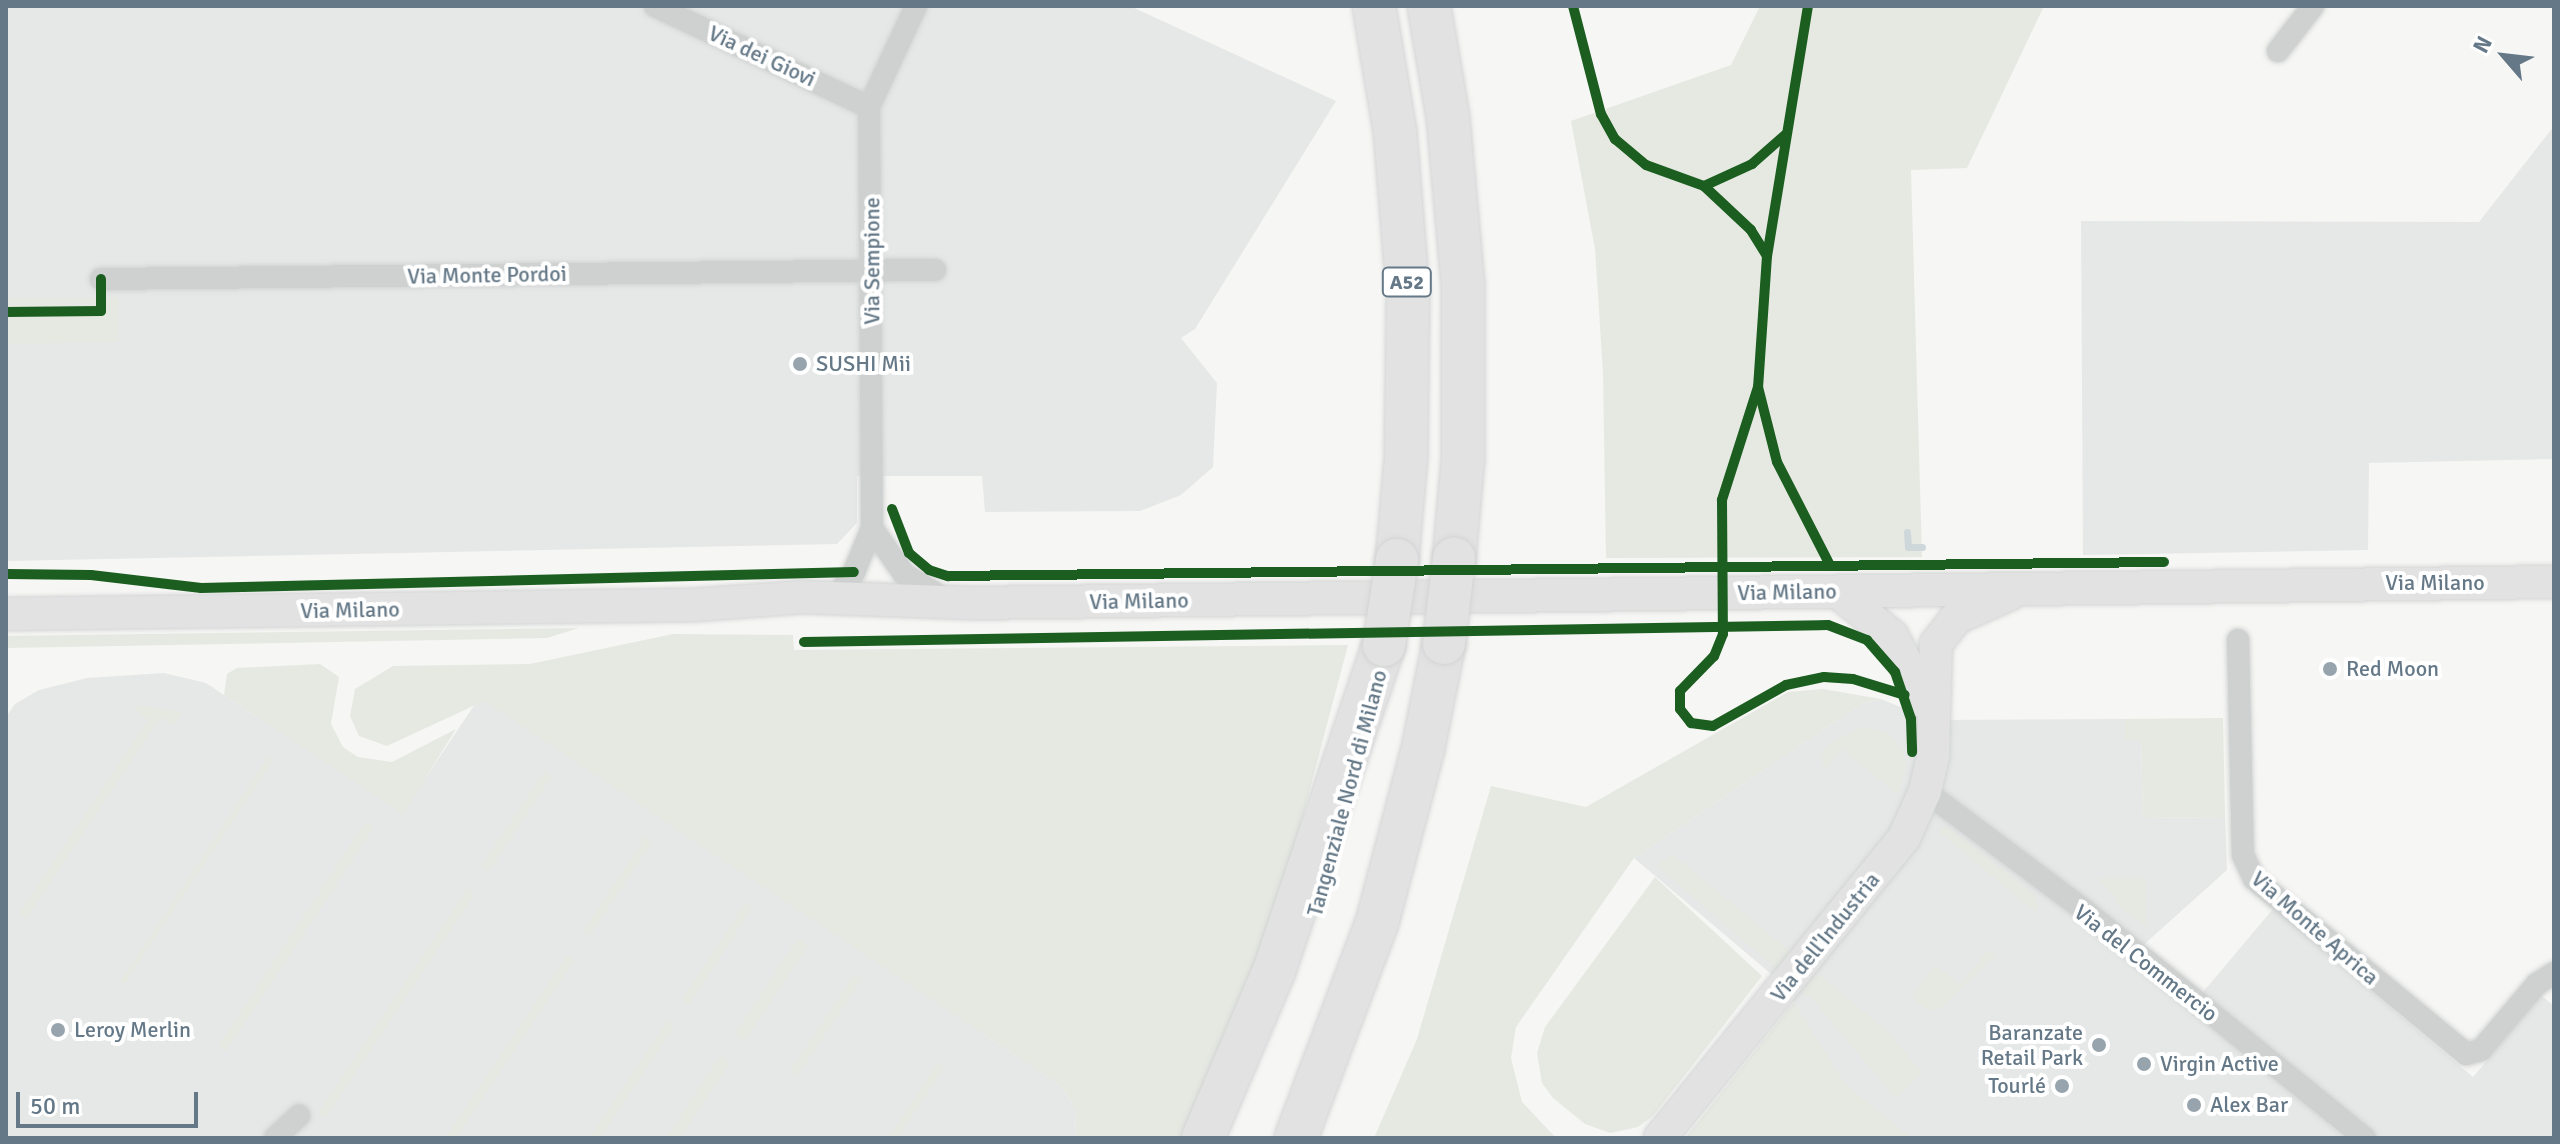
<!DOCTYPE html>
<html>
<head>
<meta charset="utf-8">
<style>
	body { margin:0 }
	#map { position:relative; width:2560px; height:1144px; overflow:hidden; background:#f6f6f4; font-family:Signika,sans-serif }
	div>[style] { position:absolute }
	.built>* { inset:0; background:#e6e8e7 }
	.green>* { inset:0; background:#e6e9e2 }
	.stream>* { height:7px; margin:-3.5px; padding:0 3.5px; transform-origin:3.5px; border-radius:3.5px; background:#ced7d9 }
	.roads { filter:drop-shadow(0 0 2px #d2d4d4) drop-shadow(0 0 2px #d2d4d4) }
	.street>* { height:22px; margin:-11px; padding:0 11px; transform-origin:11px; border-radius:11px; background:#cfd1d1 }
	.secondary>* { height:32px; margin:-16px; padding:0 16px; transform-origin:16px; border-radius:16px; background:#e2e2e3 }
	.highway>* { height:42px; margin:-21px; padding:0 21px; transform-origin:21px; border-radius:21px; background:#e2e2e3 }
	.bridges { filter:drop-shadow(0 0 2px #d3d4d4) drop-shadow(0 0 2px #d3d4d4) }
	.highway-bridge>* { height:42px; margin:-21px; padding:0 21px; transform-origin:21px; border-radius:21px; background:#e2e2e3 }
	.cycleway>* { height:10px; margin:-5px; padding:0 5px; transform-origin:5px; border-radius:5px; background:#1b5e20 }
	.dots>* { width:22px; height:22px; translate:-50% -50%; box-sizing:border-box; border:4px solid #fff; border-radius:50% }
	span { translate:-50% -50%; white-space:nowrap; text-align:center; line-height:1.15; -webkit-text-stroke:8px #fff; paint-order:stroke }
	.shield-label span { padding:2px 6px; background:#fff; border:2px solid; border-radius:6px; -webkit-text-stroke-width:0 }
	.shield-label { font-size:20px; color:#647887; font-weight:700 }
	.street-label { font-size:22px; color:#647887 }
	.poi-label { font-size:22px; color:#647887 }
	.left { translate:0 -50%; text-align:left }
	.right { translate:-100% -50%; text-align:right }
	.frame { position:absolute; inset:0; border:8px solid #647887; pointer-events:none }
	.north { position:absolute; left:2464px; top:16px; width:80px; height:80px; -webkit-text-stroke:6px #fff; paint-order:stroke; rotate:298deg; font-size:22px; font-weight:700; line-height:32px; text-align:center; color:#647887 }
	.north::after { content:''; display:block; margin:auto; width:28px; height:36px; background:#647887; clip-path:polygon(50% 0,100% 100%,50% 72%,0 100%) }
	.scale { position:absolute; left:16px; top:1092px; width:182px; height:36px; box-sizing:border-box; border:4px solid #647887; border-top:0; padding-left:10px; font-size:24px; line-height:28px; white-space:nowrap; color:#647887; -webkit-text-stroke:6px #fff; paint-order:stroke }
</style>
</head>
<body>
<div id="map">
	<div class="built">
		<div style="clip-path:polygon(6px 6px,1130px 6px,1336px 101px,1195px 329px,1181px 338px,1217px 383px,1213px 467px,1181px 495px,1140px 511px,985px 512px,982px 476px,857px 476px,857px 523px,837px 544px,6px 561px)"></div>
		<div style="clip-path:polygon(2554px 126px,2554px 459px,2369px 463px,2368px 550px,2083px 555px,2081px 221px,2479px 222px)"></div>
		<div style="clip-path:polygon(164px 673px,206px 683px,402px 813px,477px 701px,484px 700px,1060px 1085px,1076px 1109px,1075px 1138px,6px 1138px,6px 717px,15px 704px,39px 690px,87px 678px)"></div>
		<div style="clip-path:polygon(1881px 699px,1932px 720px,2125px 719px,2125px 740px,2141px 740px,2143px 818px,2225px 817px,2227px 870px,2130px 957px,2345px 1138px,1874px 1138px,1783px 984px,1634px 858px,1861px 704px)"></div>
		<div style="clip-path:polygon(2273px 909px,2473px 1077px,2542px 996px,2554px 1006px,2554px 1138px,2375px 1138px,2198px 998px)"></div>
	</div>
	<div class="green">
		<div style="clip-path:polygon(1760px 6px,2044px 6px,1967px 168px,1911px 170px,1922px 557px,1606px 558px,1603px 373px,1595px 249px,1571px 121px,1731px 65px)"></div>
		<div style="clip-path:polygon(118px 297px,118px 342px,6px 344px,6px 298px)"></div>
		<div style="clip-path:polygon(579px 628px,547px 638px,6px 648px,6px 636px)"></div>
		<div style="clip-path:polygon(673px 634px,793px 635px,794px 650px,1348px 645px,1274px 925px,1186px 1138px,1075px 1138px,1076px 1109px,1060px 1085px,484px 701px,387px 746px,359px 736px,350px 716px,355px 689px,393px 666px,530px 664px)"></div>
		<div style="clip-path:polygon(320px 664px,339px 677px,331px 724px,343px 747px,358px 757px,392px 762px,456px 729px,403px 814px,224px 695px,227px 674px,237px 668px)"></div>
		<div style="clip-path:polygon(1823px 689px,1881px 699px,1861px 704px,1634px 858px,1516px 1027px,1511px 1058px,1522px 1102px,1556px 1138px,1374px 1138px,1417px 1039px,1491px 786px,1586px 807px,1788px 692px)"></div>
		<div style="clip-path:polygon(138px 705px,182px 712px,174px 726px,160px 717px,26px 919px,19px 914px,148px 720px,135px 710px)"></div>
		<div style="clip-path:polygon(2223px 718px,2225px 817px,2143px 818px,2141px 741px,2125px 740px,2125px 719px)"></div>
		<div style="clip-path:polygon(1862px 727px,1887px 732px,1903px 751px,1906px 769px,1897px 794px,1842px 749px,1826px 768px,1822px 762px,1824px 750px,1832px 742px)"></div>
		<div style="clip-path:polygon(268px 757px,273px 761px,125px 984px,120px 981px)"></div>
		<div style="clip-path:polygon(545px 771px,552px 776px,489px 871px,481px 866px)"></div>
		<div style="clip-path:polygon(366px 822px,374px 827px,226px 1051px,218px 1046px)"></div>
		<div style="clip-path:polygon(1946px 826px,2036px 896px,2038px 909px,2035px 912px,1939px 832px)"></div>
		<div style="clip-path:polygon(645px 837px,652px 842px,589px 937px,582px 932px)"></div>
		<div style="clip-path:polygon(1672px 854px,1887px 1031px,1922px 1073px,1896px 1098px,1814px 1001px,1656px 865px)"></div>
		<div style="clip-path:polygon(1655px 877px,1762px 976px,1653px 1116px,1638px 1127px,1610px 1133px,1585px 1124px,1553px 1098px,1542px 1083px,1537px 1053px,1545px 1027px)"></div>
		<div style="clip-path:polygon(2097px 879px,2145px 879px,2146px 927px,2115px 903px,2118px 898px)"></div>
		<div style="clip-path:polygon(467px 889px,474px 894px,326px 1117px,318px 1112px)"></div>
		<div style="clip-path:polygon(745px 903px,752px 908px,689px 1004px,682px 999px)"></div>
		<div style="clip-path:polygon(798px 938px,808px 945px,745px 1040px,735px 1034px)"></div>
		<div style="clip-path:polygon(1988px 950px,1995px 956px,1942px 1008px,1926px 1010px,1911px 996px,1935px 965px,1960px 984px)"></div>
		<div style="clip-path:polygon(567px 955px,574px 960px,456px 1138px,446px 1138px)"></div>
		<div style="clip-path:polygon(854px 975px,861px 980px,798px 1075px,790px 1071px)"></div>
		<div style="clip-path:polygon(1794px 1002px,1845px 1084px,1911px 1138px,1685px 1138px)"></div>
		<div style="clip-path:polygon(667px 1021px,674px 1026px,600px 1138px,590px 1138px)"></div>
		<div style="clip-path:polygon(720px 1056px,730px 1063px,680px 1138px,666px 1138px)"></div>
		<div style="clip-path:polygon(937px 1063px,944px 1068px,897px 1138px,889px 1136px)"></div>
	</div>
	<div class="stream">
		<div style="left:1907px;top:532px;width:15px;rotate:86deg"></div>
		<div style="left:1908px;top:547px;width:14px"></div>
	</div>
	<div class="roads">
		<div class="street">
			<div style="left:655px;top:6px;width:237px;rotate:25.3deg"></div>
			<div style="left:2278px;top:51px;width:57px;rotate:-52.1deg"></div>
			<div style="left:101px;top:279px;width:834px;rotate:-0.62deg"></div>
			<div style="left:872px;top:528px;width:56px;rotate:55.2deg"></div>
			<div style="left:904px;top:574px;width:46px;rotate:31.6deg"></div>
			<div style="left:836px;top:597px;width:31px;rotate:-54deg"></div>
			<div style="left:854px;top:572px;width:48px;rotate:-67.8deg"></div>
			<div style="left:872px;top:528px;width:421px;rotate:-90.4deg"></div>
			<div style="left:869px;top:107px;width:111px;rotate:-65deg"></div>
			<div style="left:2238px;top:640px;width:215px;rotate:88.7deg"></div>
			<div style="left:2243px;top:855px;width:26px;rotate:65deg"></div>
			<div style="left:2254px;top:879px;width:275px;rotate:39.5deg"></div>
			<div style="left:2466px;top:1054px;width:16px;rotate:-15deg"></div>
			<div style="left:2481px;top:1050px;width:87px;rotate:-49.7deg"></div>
			<div style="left:2537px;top:984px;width:20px;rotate:-33deg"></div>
			<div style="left:1925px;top:791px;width:199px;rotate:36.8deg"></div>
			<div style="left:2084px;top:910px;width:362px;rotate:39.1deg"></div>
			<div style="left:275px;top:1138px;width:33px;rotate:-43deg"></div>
		</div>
		<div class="secondary">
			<div style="left:1838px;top:592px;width:70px;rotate:39.2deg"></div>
			<div style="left:1892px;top:636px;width:77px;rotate:62.1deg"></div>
			<div style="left:6px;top:614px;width:688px;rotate:-0.75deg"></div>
			<div style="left:694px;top:605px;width:108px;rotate:-4.2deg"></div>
			<div style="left:802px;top:597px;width:169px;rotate:2deg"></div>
			<div style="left:971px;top:603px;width:1583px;rotate:-0.76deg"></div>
			<div style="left:1660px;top:1138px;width:387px;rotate:-50.9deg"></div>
			<div style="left:1904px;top:838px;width:51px;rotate:-65.9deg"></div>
			<div style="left:1925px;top:791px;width:37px;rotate:-77deg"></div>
			<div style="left:1933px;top:755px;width:111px;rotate:-88.5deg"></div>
			<div style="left:1936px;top:644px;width:33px;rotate:-52deg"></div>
			<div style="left:1956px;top:618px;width:59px;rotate:-24deg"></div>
		</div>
		<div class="highway">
			<div style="left:1374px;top:6px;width:127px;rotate:80.5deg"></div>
			<div style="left:1395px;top:131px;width:164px;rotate:85.4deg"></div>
			<div style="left:1408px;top:294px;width:164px;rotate:90.7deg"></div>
			<div style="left:1406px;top:458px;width:102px;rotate:95deg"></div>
			<div style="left:1429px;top:6px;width:113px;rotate:80.3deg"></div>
			<div style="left:1448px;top:117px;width:168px;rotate:84.9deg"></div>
			<div style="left:1463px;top:284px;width:175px;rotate:90deg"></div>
			<div style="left:1463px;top:459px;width:100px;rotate:95.1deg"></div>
			<div style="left:1203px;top:1138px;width:181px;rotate:-67deg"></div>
			<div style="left:1274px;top:971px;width:344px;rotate:-71.4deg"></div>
			<div style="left:1296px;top:1138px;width:230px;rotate:-69.4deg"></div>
			<div style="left:1377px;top:923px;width:180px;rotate:-75.2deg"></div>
			<div style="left:1423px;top:749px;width:108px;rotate:-78.8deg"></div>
		</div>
	</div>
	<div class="bridges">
		<div class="highway-bridge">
			<div style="left:1444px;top:643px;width:85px;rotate:-83.2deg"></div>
			<div style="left:1384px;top:645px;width:86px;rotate:-81.3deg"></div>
		</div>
	</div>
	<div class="cycleway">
		<div style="left:1573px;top:6px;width:112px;rotate:75.5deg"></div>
		<div style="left:1601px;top:114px;width:29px;rotate:61deg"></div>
		<div style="left:1615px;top:139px;width:40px;rotate:40deg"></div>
		<div style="left:1646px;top:165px;width:62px;rotate:19.9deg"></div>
		<div style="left:1808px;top:6px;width:253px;rotate:99.3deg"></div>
		<div style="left:1767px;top:256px;width:131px;rotate:93.9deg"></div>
		<div style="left:1758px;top:387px;width:77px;rotate:75.8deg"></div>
		<div style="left:1777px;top:462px;width:116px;rotate:62.8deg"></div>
		<div style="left:1767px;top:256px;width:31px;rotate:-122deg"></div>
		<div style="left:1751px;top:230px;width:64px;rotate:-136.9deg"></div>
		<div style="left:1704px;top:186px;width:53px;rotate:-24.6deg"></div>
		<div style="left:1752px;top:164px;width:44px;rotate:-41.3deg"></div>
		<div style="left:6px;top:312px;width:95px;rotate:-0.6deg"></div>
		<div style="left:101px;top:311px;width:32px;rotate:-90deg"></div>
		<div style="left:1758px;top:387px;width:119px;rotate:107.7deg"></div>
		<div style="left:1722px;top:500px;width:134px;rotate:89.6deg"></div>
		<div style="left:1723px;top:634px;width:24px;rotate:112deg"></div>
		<div style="left:1714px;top:656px;width:49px;rotate:134.2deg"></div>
		<div style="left:1680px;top:691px;width:18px;rotate:90deg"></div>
		<div style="left:1680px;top:709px;width:18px;rotate:52deg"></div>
		<div style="left:1691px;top:723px;width:22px;rotate:8deg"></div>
		<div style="left:1713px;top:726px;width:84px;rotate:-29.3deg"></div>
		<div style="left:1786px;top:685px;width:39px;rotate:-12deg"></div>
		<div style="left:1824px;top:677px;width:29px;rotate:4deg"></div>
		<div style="left:1853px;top:679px;width:54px;rotate:17.1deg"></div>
		<div style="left:892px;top:509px;width:47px;rotate:68.9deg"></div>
		<div style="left:909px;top:553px;width:26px;rotate:40deg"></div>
		<div style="left:929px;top:570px;width:20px;rotate:18deg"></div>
		<div style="left:948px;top:576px;width:1216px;rotate:-0.66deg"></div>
		<div style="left:6px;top:574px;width:85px;rotate:0.7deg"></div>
		<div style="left:91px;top:575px;width:111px;rotate:6.7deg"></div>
		<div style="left:201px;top:588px;width:653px;rotate:-1.4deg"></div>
		<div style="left:804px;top:642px;width:1024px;rotate:-0.95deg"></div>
		<div style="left:1828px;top:625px;width:42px;rotate:21deg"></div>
		<div style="left:1867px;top:640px;width:43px;rotate:48.8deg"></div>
		<div style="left:1895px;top:672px;width:50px;rotate:71.2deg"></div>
		<div style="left:1911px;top:719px;width:33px;rotate:88deg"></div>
	</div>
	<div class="dots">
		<div style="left:800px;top:364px;background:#97a4ad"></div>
		<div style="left:2330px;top:669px;background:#97a4ad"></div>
		<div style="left:58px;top:1030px;background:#97a4ad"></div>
		<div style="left:2099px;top:1045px;background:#97a4ad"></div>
		<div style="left:2144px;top:1064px;background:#97a4ad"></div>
		<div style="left:2062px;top:1086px;background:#97a4ad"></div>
		<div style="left:2194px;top:1105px;background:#97a4ad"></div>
	</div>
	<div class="shield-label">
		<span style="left:1407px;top:282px">A52</span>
	</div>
	<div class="street-label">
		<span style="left:762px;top:56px;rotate:25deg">Via dei Giovi</span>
		<span style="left:872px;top:261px;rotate:-90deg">Via Sempione</span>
		<span style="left:487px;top:275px;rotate:-1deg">Via Monte Pordoi</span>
		<span style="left:2435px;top:583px">Via Milano</span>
		<span style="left:1787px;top:592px;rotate:-1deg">Via Milano</span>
		<span style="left:1139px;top:601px;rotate:-1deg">Via Milano</span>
		<span style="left:350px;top:610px;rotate:-1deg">Via Milano</span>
		<span style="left:1347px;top:793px;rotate:-75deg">Tangenziale Nord di Milano</span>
		<span style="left:2315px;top:928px;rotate:41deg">Via Monte Aprica</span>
		<span style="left:1825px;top:937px;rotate:-51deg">Via dell'Industria</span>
		<span style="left:2146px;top:963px;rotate:38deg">Via del Commercio</span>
	</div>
	<div class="poi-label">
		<span class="left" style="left:816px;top:364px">SUSHI Mii</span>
		<span class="left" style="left:2346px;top:669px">Red Moon</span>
		<span class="left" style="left:74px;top:1030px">Leroy Merlin</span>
		<span class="right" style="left:2083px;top:1045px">Baranzate<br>Retail Park</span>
		<span class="left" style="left:2160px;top:1064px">Virgin Active</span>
		<span class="right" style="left:2046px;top:1086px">Tourlé</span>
		<span class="left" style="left:2210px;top:1105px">Alex Bar</span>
	</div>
	<div class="frame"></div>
	<div class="north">N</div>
	<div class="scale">50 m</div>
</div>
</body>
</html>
